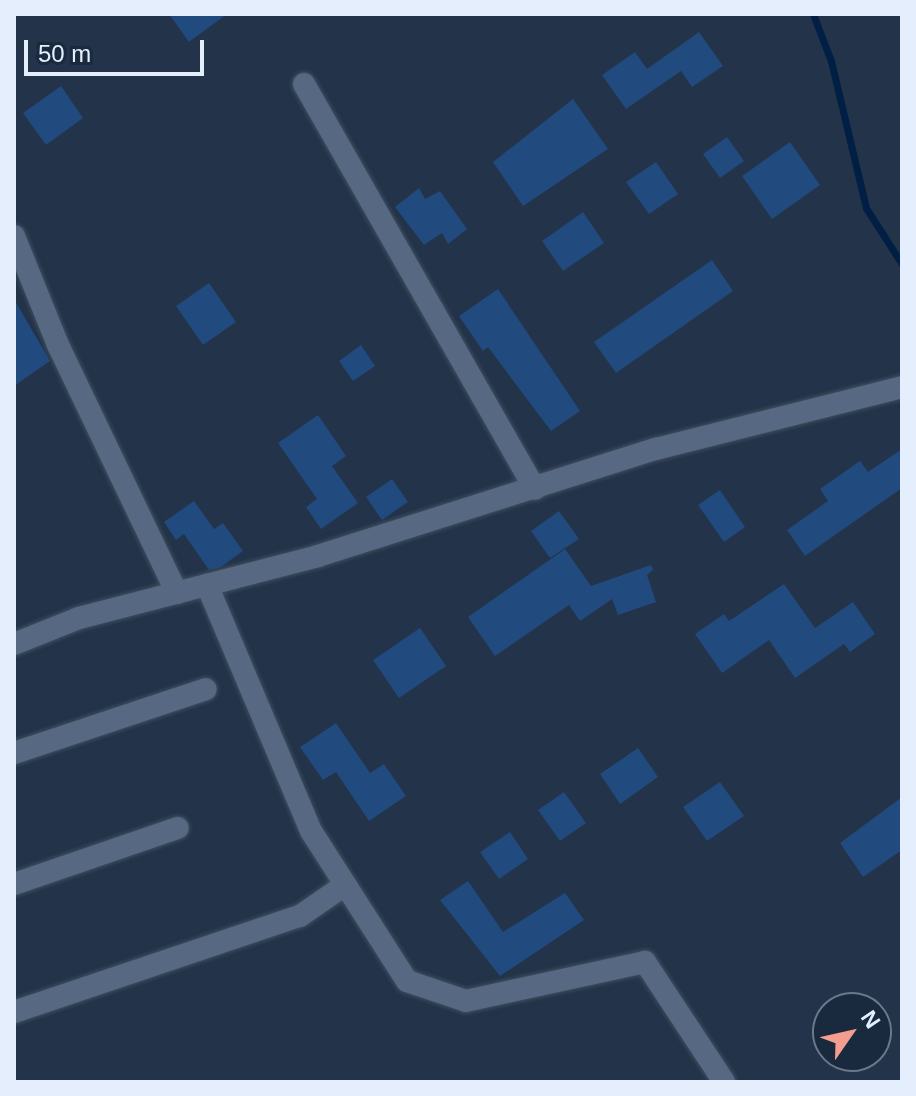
<!DOCTYPE html>
<html>
<head>
<meta charset="utf-8">
<style>
	body { margin:0 }
	#map { position:relative; width:916px; height:1096px; overflow:hidden; background:#233349; font-family:Helvetica,sans-serif }
	div>[style] { position:absolute }
	.stream>* { height:7px; margin:-3.5px; padding:0 3.5px; transform-origin:3.5px; border-radius:3.5px; background:#011f44 }
	.building>* { inset:0; background:#214a7e }
	.roads { filter:drop-shadow(0 0 2px #3f4e5f) drop-shadow(0 0 2px #3f4e5f) }
	.street>* { height:22px; margin:-11px; padding:0 11px; transform-origin:11px; border-radius:11px; background:#576982 }
	span { translate:-50% -50%; white-space:nowrap; text-align:center; line-height:1.15; -webkit-text-stroke:6px #19293e; paint-order:stroke }
	.frame { position:absolute; inset:0; border:16px solid #e4eefc; pointer-events:none }
	.north { position:absolute; left:812px; top:992px; width:80px; height:80px; box-sizing:border-box; background:#19293e; border:2px solid #6a788a; border-radius:50%; rotate:56deg; font-size:22px; font-weight:700; line-height:32px; text-align:center; color:#e4eefc }
	.north::after { content:''; display:block; margin:auto; width:28px; height:36px; background:#f59d8f; clip-path:polygon(50% 0,100% 100%,50% 72%,0 100%) }
	.scale { position:absolute; left:24px; top:40px; width:180px; height:36px; box-sizing:border-box; border:4px solid #e4eefc; border-top:0; padding-left:10px; font-size:24px; line-height:28px; white-space:nowrap; color:#e4eefc; -webkit-text-stroke:6px #19293e; paint-order:stroke }
</style>
</head>
<body>
<div id="map">
	<div class="stream">
		<div style="left:813px;top:14px;width:50px;rotate:69deg"></div>
		<div style="left:831px;top:61px;width:151px;rotate:76.6deg"></div>
		<div style="left:866px;top:208px;width:67px;rotate:57.3deg"></div>
	</div>
	<div class="building">
		<div style="clip-path:polygon(169px 14px,227px 14px,189px 42px)"></div>
		<div style="clip-path:polygon(699px 32px,723px 66px,692px 87px,681px 71px,626px 109px,602px 75px,635px 52px,647px 69px)"></div>
		<div style="clip-path:polygon(61px 86px,83px 118px,46px 145px,23px 113px)"></div>
		<div style="clip-path:polygon(573px 99px,608px 149px,523px 206px,493px 162px)"></div>
		<div style="clip-path:polygon(727px 137px,744px 161px,720px 178px,703px 154px)"></div>
		<div style="clip-path:polygon(790px 142px,820px 185px,772px 219px,742px 176px)"></div>
		<div style="clip-path:polygon(656px 162px,678px 194px,649px 214px,626px 182px)"></div>
		<div style="clip-path:polygon(419px 188px,425px 199px,440px 191px,467px 229px,448px 244px,442px 233px,424px 245px,395px 207px)"></div>
		<div style="clip-path:polygon(583px 212px,604px 243px,563px 271px,542px 241px)"></div>
		<div style="clip-path:polygon(712px 260px,733px 291px,616px 373px,594px 342px)"></div>
		<div style="clip-path:polygon(209px 283px,236px 322px,203px 345px,176px 306px)"></div>
		<div style="clip-path:polygon(498px 289px,580px 411px,551px 431px,488px 347px,483px 351px,459px 316px)"></div>
		<div style="clip-path:polygon(14px 299px,50px 361px,14px 386px)"></div>
		<div style="clip-path:polygon(361px 345px,375px 366px,353px 381px,339px 361px)"></div>
		<div style="clip-path:polygon(318px 415px,346px 456px,332px 466px,358px 503px,321px 529px,306px 507px,317px 499px,278px 443px)"></div>
		<div style="clip-path:polygon(902px 449px,902px 488px,805px 556px,787px 530px,828px 501px,820px 489px,860px 461px,868px 472px)"></div>
		<div style="clip-path:polygon(392px 479px,408px 502px,382px 520px,366px 497px)"></div>
		<div style="clip-path:polygon(720px 490px,745px 527px,724px 542px,698px 505px)"></div>
		<div style="clip-path:polygon(194px 501px,214px 529px,223px 523px,243px 551px,221px 567px,209px 570px,184px 534px,176px 540px,164px 522px)"></div>
		<div style="clip-path:polygon(559px 511px,579px 539px,550px 558px,531px 531px)"></div>
		<div style="clip-path:polygon(565px 549px,591px 586px,651px 565px,653px 570px,647px 575px,656px 602px,618px 615px,612px 599px,580px 621px,569px 605px,495px 656px,468px 617px)"></div>
		<div style="clip-path:polygon(784px 584px,815px 628px,853px 602px,875px 634px,850px 652px,844px 644px,795px 678px,769px 640px,722px 673px,695px 634px,724px 614px,729px 621px)"></div>
		<div style="clip-path:polygon(420px 628px,446px 666px,399px 698px,373px 660px)"></div>
		<div style="clip-path:polygon(336px 723px,370px 773px,384px 764px,406px 796px,369px 821px,336px 772px,323px 780px,300px 747px)"></div>
		<div style="clip-path:polygon(638px 748px,658px 777px,620px 804px,600px 774px)"></div>
		<div style="clip-path:polygon(720px 782px,744px 816px,707px 841px,683px 807px)"></div>
		<div style="clip-path:polygon(564px 792px,586px 823px,560px 841px,538px 810px)"></div>
		<div style="clip-path:polygon(902px 797px,902px 850px,863px 877px,840px 843px)"></div>
		<div style="clip-path:polygon(510px 832px,528px 859px,499px 879px,480px 852px)"></div>
		<div style="clip-path:polygon(468px 881px,503px 932px,565px 893px,584px 920px,500px 976px,440px 900px)"></div>
	</div>
	<div class="roads">
		<div class="street">
			<div style="left:304px;top:84px;width:466px;rotate:60.3deg"></div>
			<div style="left:14px;top:236px;width:118px;rotate:68deg"></div>
			<div style="left:58px;top:345px;width:275px;rotate:64.4deg"></div>
			<div style="left:207px;top:585px;width:267px;rotate:67.1deg"></div>
			<div style="left:311px;top:831px;width:178px;rotate:57.4deg"></div>
			<div style="left:407px;top:981px;width:62px;rotate:18.7deg"></div>
			<div style="left:466px;top:1001px;width:183px;rotate:-12.3deg"></div>
			<div style="left:645px;top:962px;width:144px;rotate:56.6deg"></div>
			<div style="left:14px;top:644px;width:70px;rotate:-21.8deg"></div>
			<div style="left:79px;top:618px;width:247px;rotate:-14.5deg"></div>
			<div style="left:318px;top:556px;width:355px;rotate:-17.6deg"></div>
			<div style="left:656px;top:449px;width:254px;rotate:-14.1deg"></div>
			<div style="left:14px;top:753px;width:202px;rotate:-18.4deg"></div>
			<div style="left:14px;top:884px;width:173px;rotate:-18.9deg"></div>
			<div style="left:14px;top:1012px;width:302px;rotate:-18.6deg"></div>
			<div style="left:300px;top:916px;width:55px;rotate:-34.6deg"></div>
		</div>
	</div>
	<div class="frame"></div>
	<div class="north">N</div>
	<div class="scale">50 m</div>
</div>
</body>
</html>
